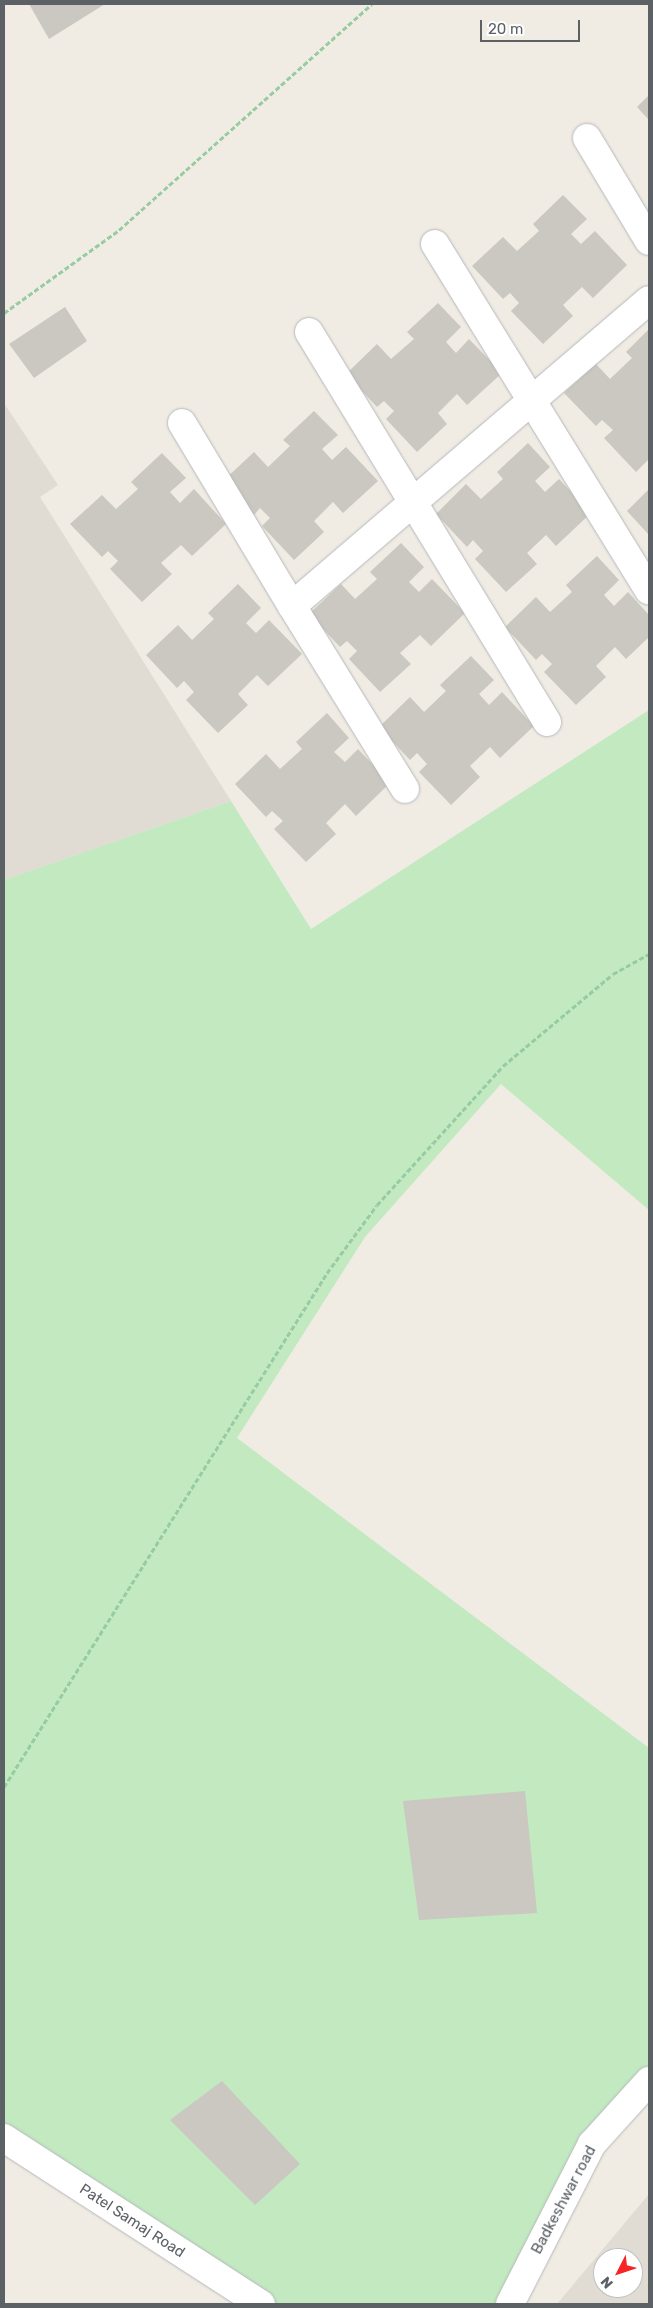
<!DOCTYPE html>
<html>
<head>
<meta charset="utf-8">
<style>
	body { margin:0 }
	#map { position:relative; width:653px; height:2308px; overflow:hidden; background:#f0ece4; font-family:Rubik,sans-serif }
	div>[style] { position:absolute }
	.education>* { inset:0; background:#e0dbd3 }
	.green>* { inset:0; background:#c2e9bf }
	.building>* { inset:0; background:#cbc7c1 }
	.path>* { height:3px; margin-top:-1.5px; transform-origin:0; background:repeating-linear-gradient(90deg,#97cba1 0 5px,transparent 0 7.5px) }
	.roads { filter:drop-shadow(0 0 1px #b5b8bc) drop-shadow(0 0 1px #b5b8bc) }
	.street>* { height:28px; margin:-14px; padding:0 14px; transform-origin:14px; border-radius:14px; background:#fff }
	.secondary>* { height:28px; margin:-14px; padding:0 14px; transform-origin:14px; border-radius:14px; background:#fff }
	span { translate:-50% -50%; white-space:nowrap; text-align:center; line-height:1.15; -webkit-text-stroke:4px #fff; paint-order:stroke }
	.street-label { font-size:15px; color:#5c6166 }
	.frame { position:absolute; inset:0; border:5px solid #5c6166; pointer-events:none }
	.north { position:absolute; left:593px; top:2248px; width:50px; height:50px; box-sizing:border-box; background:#fff; border:1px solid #bec0c2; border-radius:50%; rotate:229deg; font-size:14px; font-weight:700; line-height:20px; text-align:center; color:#5c6166 }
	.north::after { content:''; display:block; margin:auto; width:18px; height:22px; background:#f62425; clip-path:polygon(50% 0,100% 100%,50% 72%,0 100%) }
	.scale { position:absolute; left:480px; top:20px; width:100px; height:22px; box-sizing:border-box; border:2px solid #5c6166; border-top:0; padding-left:6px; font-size:15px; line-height:18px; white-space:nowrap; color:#5c6166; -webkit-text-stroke:4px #fff; paint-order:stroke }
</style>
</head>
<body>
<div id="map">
	<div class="education">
		<div style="clip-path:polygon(4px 403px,58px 485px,40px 497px,231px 801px,4px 880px)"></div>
		<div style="clip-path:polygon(evenodd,649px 2194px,649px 2304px,557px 2304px,649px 2194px,603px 2258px,633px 2258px,633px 2288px,603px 2288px,603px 2258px)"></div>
	</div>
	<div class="green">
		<div style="clip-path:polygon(649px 710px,649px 1210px,501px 1084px,365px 1237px,237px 1438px,649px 1748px,649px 2081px,592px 2144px,510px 2304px,261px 2304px,4px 2138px,4px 880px,231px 801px,311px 929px)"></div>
	</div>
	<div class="building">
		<div style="clip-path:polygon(29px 4px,105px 4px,49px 39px)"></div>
		<div style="clip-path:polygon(649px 95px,649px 120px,637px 107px)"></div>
		<div style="clip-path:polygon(563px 195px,587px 219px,571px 234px,581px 244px,595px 231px,627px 265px,593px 298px,582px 287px,563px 305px,573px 316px,543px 344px,511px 311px,519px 303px,510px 293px,503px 299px,472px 266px,503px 237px,517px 251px,539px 231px,533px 224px)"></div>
		<div style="clip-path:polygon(438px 303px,461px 327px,446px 342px,456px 353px,469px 339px,502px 373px,467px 405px,457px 394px,438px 413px,447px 424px,417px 452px,386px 419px,394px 411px,384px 401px,377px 407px,346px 374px,377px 344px,391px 359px,414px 339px,407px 332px)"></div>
		<div style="clip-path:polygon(65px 307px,87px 341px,34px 378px,9px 344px)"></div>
		<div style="clip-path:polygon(649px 329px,649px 459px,636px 472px,604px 438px,613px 430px,602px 420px,596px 426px,564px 393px,596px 364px,610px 379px,632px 358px,626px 352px)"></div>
		<div style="clip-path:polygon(314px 411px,338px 435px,322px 449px,332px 460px,346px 447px,378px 481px,343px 513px,333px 502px,314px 521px,324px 532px,294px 560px,262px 526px,270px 518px,260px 508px,254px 515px,222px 482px,254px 452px,268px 467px,290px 446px,283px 440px)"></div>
		<div style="clip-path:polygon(528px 443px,550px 467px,535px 481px,545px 492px,559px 479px,591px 513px,556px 546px,546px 535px,527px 553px,537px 564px,506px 592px,475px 559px,483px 551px,473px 540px,467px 547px,436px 514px,466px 484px,481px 499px,503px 479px,497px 472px)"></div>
		<div style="clip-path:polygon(162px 453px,186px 478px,170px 492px,180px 503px,194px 489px,226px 524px,192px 556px,181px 545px,161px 563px,172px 574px,142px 602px,110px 569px,118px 561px,108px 551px,102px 557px,70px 524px,102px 495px,116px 509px,138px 489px,131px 482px)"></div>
		<div style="clip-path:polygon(649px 489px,649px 535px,627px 511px)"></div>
		<div style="clip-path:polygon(401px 543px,424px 567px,409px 582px,419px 592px,432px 579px,465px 613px,431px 646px,420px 635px,400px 653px,411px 664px,380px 692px,349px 659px,357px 651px,347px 641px,340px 647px,309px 614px,341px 584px,355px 599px,377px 579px,370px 572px)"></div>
		<div style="clip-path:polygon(597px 556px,619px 580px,604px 595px,614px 606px,628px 592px,649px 615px,649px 637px,626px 659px,615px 647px,596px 666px,606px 677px,576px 705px,544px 672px,552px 664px,542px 654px,536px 660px,505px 627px,536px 597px,550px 612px,572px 592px,566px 585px)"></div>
		<div style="clip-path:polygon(238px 584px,261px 608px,246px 623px,256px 633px,269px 620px,302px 654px,268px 686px,257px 675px,238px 694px,248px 705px,218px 733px,186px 700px,194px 692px,184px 681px,177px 688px,146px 655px,178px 625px,192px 640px,214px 619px,208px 613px)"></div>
		<div style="clip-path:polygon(471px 656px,494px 680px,479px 694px,489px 705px,502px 692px,534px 726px,500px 758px,490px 747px,470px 766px,480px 777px,451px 805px,419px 772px,427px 764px,417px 753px,410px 760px,379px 727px,410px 697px,424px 712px,446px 691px,440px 685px)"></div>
		<div style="clip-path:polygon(327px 713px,349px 738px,334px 752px,345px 762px,358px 749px,390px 783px,356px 816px,345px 804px,326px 823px,336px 834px,306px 862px,274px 829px,283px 821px,272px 811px,266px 817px,235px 784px,266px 754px,280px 769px,302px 749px,296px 742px)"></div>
		<div style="clip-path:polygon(525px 1791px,537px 1913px,419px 1920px,403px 1801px)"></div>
		<div style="clip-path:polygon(222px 2081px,300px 2164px,255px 2205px,170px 2120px)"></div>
	</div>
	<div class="path">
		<div style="left:4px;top:313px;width:142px;rotate:-35.8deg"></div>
		<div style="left:119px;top:230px;width:339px;rotate:-41.8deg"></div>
		<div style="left:4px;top:1787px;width:607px;rotate:-57.85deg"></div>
		<div style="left:327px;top:1273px;width:84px;rotate:-53.7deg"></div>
		<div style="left:377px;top:1205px;width:188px;rotate:-47.8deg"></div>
		<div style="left:503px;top:1066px;width:143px;rotate:-39.9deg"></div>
		<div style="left:613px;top:974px;width:41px;rotate:-29.1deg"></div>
	</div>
	<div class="roads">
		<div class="street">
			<div style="left:587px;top:138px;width:120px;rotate:59deg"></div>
			<div style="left:435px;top:244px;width:407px;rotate:58.3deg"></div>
			<div style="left:309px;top:332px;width:457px;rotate:58.6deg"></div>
			<div style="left:182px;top:423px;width:214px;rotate:59deg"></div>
			<div style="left:292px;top:606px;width:470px;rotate:-40.6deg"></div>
			<div style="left:292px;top:606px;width:215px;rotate:58.3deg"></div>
		</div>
		<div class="secondary">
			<div style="left:4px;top:2138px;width:306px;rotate:32.9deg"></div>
			<div style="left:510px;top:2304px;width:180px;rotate:-62.9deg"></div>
			<div style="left:592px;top:2144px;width:85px;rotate:-47.9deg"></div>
		</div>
	</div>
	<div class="street-label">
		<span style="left:564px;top:2200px;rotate:-62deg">Badkeshwar road</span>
		<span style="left:132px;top:2221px;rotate:33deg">Patel Samaj Road</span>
	</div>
	<div class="frame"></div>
	<div class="north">N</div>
	<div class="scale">20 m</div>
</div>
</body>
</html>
